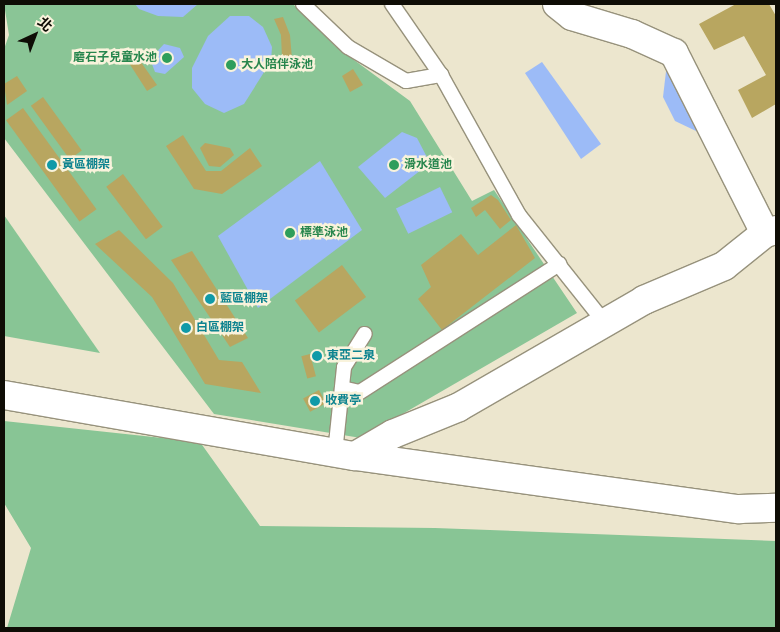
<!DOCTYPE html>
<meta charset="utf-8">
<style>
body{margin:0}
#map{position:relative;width:780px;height:632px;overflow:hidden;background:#ece6ce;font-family:Roboto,"Noto Sans TC",sans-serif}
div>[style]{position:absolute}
.green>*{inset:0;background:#8ac596}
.forest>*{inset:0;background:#88c595}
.water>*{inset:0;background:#9cbbf7;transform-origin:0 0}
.building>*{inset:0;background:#b8a660;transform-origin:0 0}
.roads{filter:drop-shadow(1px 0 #97927c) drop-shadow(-1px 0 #97927c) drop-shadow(0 1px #97927c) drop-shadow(0 -1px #97927c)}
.lane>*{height:14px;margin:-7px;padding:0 7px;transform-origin:7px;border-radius:7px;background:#fff}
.street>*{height:28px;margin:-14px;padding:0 14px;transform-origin:14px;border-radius:14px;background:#fff}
.dots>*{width:14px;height:14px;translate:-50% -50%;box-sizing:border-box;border:2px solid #f9f3dc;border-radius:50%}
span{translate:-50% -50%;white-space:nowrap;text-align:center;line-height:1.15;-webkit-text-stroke:5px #f9f3dc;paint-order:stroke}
.leisure-label{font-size:12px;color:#27864d;font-weight:700}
.right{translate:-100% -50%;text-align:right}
.left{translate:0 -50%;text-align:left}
.culture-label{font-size:12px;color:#0d838f;font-weight:700}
.frame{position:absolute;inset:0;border:5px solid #0f0d06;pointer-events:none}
.north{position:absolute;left:10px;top:10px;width:50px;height:50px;-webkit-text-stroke:4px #f9f3dc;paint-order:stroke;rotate:43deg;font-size:14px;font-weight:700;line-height:20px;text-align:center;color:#0f0d06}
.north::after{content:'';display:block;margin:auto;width:18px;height:22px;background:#0f0d06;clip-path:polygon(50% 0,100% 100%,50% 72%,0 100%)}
</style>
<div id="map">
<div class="green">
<i style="clip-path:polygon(4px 4px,293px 4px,335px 46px,410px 101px,472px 201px,494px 190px,577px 313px,361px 438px,214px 414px,4px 138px,4px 49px,9px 35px)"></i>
</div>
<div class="forest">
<i style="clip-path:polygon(4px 215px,100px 353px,4px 336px)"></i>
<i style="clip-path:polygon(4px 421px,200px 442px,260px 526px,435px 528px,776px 541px,776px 628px,7px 628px,31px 548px,4px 503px)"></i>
</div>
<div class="water">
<i style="clip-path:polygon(135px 4px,198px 4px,183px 17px,158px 16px,139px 9px)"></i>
<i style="clip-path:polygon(230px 16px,249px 16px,263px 27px,272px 47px,271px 61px,244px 104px,224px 113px,205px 104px,192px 88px,192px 68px,208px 36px)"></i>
<i style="clip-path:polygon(164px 44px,180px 48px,184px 57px,165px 74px,155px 72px,150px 59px)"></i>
<i style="clip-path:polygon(542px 62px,601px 144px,581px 159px,525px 73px)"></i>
<i style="clip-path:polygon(667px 63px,715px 140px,675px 121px,663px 97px)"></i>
<i style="clip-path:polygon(402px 132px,417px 138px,430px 163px,385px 198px,358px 167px)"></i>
<i style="clip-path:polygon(320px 161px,362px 230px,258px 308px,218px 236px)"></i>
<i style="left:440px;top:187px;width:28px;height:49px;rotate:64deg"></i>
</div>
<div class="building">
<i style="clip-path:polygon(736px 4px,769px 4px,776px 16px,776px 104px,752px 118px,738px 90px,766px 75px,744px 36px,714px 50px,699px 24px)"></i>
<i style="clip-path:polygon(283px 17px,290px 35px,292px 59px,282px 58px,281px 35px,274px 19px)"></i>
<i style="clip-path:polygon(138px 58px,157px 85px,147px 91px,129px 63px)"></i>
<i style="clip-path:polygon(353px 69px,363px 85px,350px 92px,342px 76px)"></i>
<i style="clip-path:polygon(17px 76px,27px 91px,7px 105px,4px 84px)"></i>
<i style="left:43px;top:97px;width:66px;height:15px;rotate:54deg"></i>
<i style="left:23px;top:108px;width:125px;height:21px;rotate:54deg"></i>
<i style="clip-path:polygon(183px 135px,206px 171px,221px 171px,250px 148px,262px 166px,222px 194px,194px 189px,166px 146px)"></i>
<i style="clip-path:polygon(205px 143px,230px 148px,234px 155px,220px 167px,209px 166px,200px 148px)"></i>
<i style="left:123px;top:174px;width:66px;height:21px;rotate:53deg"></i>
<i style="clip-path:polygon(491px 195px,498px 200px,511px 220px,500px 229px,485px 210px,476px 217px,471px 208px)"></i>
<i style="clip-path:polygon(516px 225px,535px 258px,442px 330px,418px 299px,431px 287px,421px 265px,461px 234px,478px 255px)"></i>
<i style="clip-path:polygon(119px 230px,173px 283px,219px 360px,242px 362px,261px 393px,205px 384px,152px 297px,95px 244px)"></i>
<i style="clip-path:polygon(192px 251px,248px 338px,230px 347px,171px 260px)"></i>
<i style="left:342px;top:265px;width:40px;height:59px;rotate:53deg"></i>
<i style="left:310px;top:354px;width:23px;height:9px;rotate:75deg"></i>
<i style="left:319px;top:390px;width:15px;height:18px;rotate:62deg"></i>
</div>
<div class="roads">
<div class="lane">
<i style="left:303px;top:4px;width:62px;rotate:43.7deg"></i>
<i style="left:348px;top:47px;width:67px;rotate:30.4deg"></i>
<i style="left:406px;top:81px;width:36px;rotate:-10deg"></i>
<i style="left:441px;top:75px;width:160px;rotate:60.9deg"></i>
<i style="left:519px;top:215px;width:137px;rotate:51.5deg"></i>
<i style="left:392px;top:4px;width:86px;rotate:55.4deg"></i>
<i style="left:342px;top:388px;width:18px;rotate:13deg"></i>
<i style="left:360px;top:392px;width:237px;rotate:-32.7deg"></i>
<i style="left:335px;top:453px;width:86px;rotate:-84deg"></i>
<i style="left:344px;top:367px;width:39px;rotate:-58deg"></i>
</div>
<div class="street">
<i style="left:557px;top:4px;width:19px;rotate:39deg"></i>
<i style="left:572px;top:16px;width:63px;rotate:16.7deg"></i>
<i style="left:632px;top:34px;width:46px;rotate:24.3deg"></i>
<i style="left:674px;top:53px;width:202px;rotate:63.2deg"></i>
<i style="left:4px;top:395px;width:356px;rotate:9.9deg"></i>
<i style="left:355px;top:456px;width:44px;rotate:-30.1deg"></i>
<i style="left:393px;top:434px;width:71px;rotate:-22.2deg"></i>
<i style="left:459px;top:407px;width:214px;rotate:-30deg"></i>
<i style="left:644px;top:300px;width:87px;rotate:-23deg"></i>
<i style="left:724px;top:266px;width:53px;rotate:-38.8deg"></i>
<i style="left:765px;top:233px;width:11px;rotate:-15deg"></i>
<i style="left:355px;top:456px;width:388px;rotate:7.9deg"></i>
<i style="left:739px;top:509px;width:37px;rotate:-2deg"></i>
</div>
</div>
<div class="dots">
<i style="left:167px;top:58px;background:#2e9e5b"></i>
<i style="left:231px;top:65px;background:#2e9e5b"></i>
<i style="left:52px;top:165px;background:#0f9aa8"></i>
<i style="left:394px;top:165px;background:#2e9e5b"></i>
<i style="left:290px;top:233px;background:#2e9e5b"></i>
<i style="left:210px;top:299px;background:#0f9aa8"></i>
<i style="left:186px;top:328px;background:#0f9aa8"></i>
<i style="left:317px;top:356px;background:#0f9aa8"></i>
<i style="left:315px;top:401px;background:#0f9aa8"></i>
</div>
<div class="leisure-label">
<span class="right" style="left:157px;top:58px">磨石子兒童水池</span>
<span class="left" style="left:241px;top:65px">大人陪伴泳池</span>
<span class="left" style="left:404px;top:165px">滑水道池</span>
<span class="left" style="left:300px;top:233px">標準泳池</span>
</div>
<div class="culture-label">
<span class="left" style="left:62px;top:165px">黃區棚架</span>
<span class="left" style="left:220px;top:299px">藍區棚架</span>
<span class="left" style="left:196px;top:328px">白區棚架</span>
<span class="left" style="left:327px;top:356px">東亞二泉</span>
<span class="left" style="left:325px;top:401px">收費亭</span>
</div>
<div class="frame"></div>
<div class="north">北</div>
</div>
